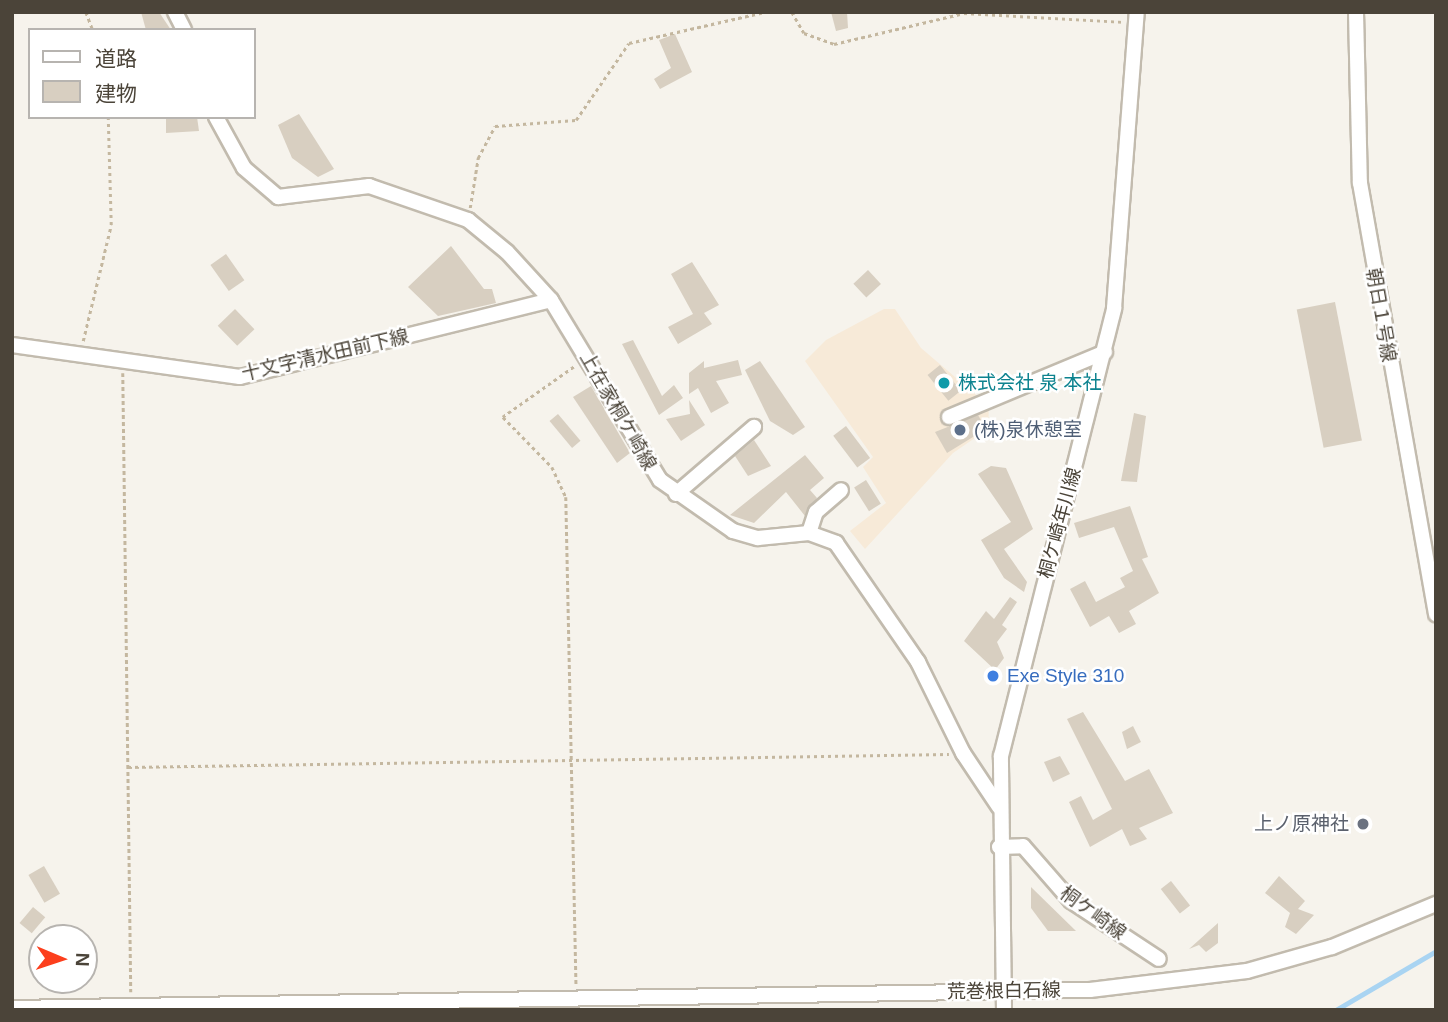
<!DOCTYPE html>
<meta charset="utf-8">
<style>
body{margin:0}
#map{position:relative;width:1448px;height:1022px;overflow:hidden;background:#f6f3ec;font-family:Helvetica,"Noto Sans JP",sans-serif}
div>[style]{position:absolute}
.commercial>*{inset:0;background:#f7ead8}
.stream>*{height:4.5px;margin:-2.25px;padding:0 2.25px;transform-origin:2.25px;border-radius:2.25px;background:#a9d4f2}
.building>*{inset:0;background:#d8cfc1;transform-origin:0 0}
.path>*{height:2.5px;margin-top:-1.25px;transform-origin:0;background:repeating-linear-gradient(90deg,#c4b79f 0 3.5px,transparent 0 7px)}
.roads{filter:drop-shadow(2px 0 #c2bbae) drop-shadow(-2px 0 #c2bbae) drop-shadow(0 2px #c2bbae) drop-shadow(0 -2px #c2bbae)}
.minor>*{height:14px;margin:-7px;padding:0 7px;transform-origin:7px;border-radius:7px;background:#fff}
.dots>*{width:19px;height:19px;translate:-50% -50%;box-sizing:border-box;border:4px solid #fff;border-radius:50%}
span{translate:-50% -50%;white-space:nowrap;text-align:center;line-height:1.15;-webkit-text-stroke:5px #fff;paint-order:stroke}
.street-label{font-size:19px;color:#4b4439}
.culture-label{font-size:19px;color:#0d838f}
.left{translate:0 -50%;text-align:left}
.service-label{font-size:19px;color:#4e5e75}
.shop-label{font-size:19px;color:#366cbe}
.worship-label{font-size:19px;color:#5b616d}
.right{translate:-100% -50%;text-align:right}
.frame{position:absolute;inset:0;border:14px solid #4b4439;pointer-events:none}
.legend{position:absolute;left:28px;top:28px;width:228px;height:91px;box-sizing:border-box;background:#fff;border:2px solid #b7b4b0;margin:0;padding:9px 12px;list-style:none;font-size:21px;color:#4b4439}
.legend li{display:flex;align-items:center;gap:14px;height:35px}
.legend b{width:35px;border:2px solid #b7b4b0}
.north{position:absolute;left:28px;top:924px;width:70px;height:70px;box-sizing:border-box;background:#fff;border:2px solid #b7b4b0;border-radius:50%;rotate:92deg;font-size:19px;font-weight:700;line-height:28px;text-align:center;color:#4b4439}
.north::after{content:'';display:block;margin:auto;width:24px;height:32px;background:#fc3f1d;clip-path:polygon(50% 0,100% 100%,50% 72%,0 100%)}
</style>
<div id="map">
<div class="commercial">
<i style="clip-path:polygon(884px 309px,895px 309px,921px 348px,989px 406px,988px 429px,953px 453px,865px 549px,850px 531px,886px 503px,863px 467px,873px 457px,805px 361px,826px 340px)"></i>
</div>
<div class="stream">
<i style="left:1336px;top:1010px;width:116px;rotate:-30.5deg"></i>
</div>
<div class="building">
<i style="clip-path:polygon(141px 12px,159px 12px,171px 30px,146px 30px)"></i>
<i style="clip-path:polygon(831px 12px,847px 12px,848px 28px,836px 31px)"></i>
<i style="clip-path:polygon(675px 34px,692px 72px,660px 89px,654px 79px,671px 68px,659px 40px)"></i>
<i style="clip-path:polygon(299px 114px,334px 169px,318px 177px,292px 158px,278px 125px)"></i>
<i style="clip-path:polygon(166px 117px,197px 117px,199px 131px,166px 133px)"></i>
<i style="clip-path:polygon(451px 246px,484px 289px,492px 289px,496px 303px,438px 316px,408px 287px)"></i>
<i style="left:226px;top:254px;width:32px;height:19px;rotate:55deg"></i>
<i style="clip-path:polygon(692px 262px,719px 305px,704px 313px,712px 324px,678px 344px,668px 327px,693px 314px,671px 274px)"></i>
<i style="left:868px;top:270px;width:19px;height:20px;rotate:47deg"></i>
<i style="left:1335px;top:302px;width:141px;height:39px;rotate:79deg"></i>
<i style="left:235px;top:309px;width:28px;height:24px;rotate:46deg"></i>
<i style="clip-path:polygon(633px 340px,662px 396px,674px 385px,683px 398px,659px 415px,622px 344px)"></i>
<i style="clip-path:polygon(738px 360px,742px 375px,716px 381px,729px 403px,711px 413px,698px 388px,689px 394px,689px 373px,704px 361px,704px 368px)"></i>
<i style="clip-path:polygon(760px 361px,805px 427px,793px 435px,770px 421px,745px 370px)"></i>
<i style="left:940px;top:365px;width:33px;height:16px;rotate:51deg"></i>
<i style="clip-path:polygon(591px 386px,630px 453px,617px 463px,573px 397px)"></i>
<i style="clip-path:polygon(689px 400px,705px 425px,681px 441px,666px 419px,690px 414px)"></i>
<i style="clip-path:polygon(1134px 413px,1146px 416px,1137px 482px,1121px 481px)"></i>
<i style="left:558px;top:414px;width:35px;height:11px;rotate:50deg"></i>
<i style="clip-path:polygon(978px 415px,986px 429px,947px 453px,935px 432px)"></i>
<i style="left:846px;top:426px;width:40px;height:16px;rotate:53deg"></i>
<i style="clip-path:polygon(754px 440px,771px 466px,748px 476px,735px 456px)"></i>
<i style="clip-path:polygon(805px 455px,824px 478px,810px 490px,817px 498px,805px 516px,786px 492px,754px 523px,730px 515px)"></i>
<i style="clip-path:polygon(991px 466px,1006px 468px,1033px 529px,1004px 549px,1027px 582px,1024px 592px,1004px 578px,981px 540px,1011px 522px,978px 474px)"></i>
<i style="left:866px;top:480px;width:28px;height:14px;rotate:58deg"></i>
<i style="clip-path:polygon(1130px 506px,1148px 557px,1142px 559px,1159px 593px,1129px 611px,1136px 624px,1119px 633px,1109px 616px,1090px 627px,1070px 589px,1085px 581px,1096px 602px,1125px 587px,1120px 578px,1133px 571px,1114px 527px,1079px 538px,1074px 523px)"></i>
<i style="clip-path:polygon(1010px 597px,1017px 602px,1002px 625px,1007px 629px,997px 642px,1004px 658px,995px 670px,964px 641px,986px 611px,994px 619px)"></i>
<i style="clip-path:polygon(1083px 712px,1125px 781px,1149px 769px,1173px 813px,1139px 828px,1147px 839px,1130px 846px,1122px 829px,1090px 847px,1069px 802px,1081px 796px,1093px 820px,1112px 809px,1067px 719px)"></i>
<i style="clip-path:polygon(1133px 726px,1141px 742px,1127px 749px,1122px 732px)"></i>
<i style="clip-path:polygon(1060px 756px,1070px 774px,1053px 782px,1044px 762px)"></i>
<i style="left:44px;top:866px;width:32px;height:18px;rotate:60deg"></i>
<i style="clip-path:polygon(1279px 876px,1305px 901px,1298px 909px,1314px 915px,1296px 934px,1285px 927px,1290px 913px,1265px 893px)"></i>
<i style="left:1171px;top:881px;width:31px;height:13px;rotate:52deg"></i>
<i style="clip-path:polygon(1031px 887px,1076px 931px,1048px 931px,1031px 908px)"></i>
<i style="left:33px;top:907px;width:16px;height:21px;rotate:40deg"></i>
<i style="clip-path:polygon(1218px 923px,1218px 943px,1206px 952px,1199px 945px,1189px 949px)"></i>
</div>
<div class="path">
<i style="left:86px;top:12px;width:19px;rotate:69deg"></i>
<i style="left:792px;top:12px;width:24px;rotate:60deg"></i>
<i style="left:804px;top:33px;width:32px;rotate:20deg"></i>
<i style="left:834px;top:44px;width:134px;rotate:-13.4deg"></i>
<i style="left:964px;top:13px;width:159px;rotate:3.2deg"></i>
<i style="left:470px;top:208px;width:51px;rotate:-80.9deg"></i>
<i style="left:478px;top:158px;width:36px;rotate:-62deg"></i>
<i style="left:495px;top:126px;width:81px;rotate:-4.2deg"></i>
<i style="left:576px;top:120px;width:93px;rotate:-55.5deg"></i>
<i style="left:629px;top:43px;width:139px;rotate:-12.9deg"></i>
<i style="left:83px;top:341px;width:119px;rotate:-76.4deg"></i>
<i style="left:111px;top:225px;width:108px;rotate:-91.6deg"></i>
<i style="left:574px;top:367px;width:87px;rotate:144.8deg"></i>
<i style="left:503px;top:417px;width:70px;rotate:45.6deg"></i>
<i style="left:552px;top:467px;width:33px;rotate:65deg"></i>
<i style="left:566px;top:497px;width:487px;rotate:88.8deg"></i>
<i style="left:123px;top:373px;width:619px;rotate:89.26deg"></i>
<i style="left:128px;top:767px;width:821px;rotate:-0.91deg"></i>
</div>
<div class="roads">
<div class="minor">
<i style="left:175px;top:12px;width:20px;rotate:63deg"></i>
<i style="left:1356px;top:12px;width:171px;rotate:88.7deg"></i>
<i style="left:1360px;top:183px;width:438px;rotate:80deg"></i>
<i style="left:216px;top:117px;width:58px;rotate:61.2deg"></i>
<i style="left:244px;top:168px;width:45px;rotate:40.5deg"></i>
<i style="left:278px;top:197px;width:92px;rotate:-6.9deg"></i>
<i style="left:369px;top:186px;width:105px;rotate:19deg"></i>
<i style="left:468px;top:220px;width:50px;rotate:39.4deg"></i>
<i style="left:507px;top:252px;width:65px;rotate:47.5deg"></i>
<i style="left:551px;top:300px;width:210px;rotate:58.8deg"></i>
<i style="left:660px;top:480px;width:89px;rotate:34.9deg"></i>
<i style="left:733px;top:531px;width:26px;rotate:16deg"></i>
<i style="left:758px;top:538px;width:51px;rotate:-5.6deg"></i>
<i style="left:809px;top:533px;width:29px;rotate:20deg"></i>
<i style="left:836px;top:543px;width:145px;rotate:55.4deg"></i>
<i style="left:918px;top:662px;width:102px;rotate:63.7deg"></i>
<i style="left:963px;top:753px;width:65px;rotate:56.3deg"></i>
<i style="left:12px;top:345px;width:230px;rotate:8deg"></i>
<i style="left:240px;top:377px;width:320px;rotate:-13.9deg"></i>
<i style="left:949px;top:417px;width:169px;rotate:-22.6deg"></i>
<i style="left:676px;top:494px;width:103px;rotate:-40.7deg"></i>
<i style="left:809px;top:533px;width:22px;rotate:-72deg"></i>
<i style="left:816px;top:512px;width:33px;rotate:-41deg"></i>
<i style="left:999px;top:847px;width:24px;rotate:-2deg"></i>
<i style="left:1023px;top:846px;width:73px;rotate:48.9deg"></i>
<i style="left:1071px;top:901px;width:105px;rotate:33.4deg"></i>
<i style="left:12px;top:1008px;width:1078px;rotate:-0.96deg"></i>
<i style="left:1090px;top:990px;width:158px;rotate:-6.9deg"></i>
<i style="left:1247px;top:971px;width:88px;rotate:-15.8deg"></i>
<i style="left:1332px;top:947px;width:113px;rotate:-22.5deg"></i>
<i style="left:1004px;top:1010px;width:254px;rotate:-90.7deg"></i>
<i style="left:1001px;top:756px;width:462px;rotate:-75.8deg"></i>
<i style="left:1114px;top:308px;width:297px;rotate:-85.6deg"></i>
</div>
</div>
<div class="dots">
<i style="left:944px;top:383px;background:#0f9aa8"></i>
<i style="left:960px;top:430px;background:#5c6f8a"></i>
<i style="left:993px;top:676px;background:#3f7fe0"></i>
<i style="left:1363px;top:824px;background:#6b7280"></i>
</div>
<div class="street-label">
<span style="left:1381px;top:315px;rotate:80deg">朝日１号線</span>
<span style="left:325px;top:355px;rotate:-13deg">十文字清水田前下線</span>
<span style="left:618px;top:411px;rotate:60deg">上在家桐ケ崎線</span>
<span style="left:1060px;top:523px;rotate:-75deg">桐ケ崎年川線</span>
<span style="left:1093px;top:913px;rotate:36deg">桐ケ崎線</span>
<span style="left:1004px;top:991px;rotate:-1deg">荒巻根白石線</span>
</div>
<div class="culture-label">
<span class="left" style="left:958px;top:383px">株式会社 泉 本社</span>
</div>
<div class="service-label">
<span class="left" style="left:974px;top:430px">(株)泉休憩室</span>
</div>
<div class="shop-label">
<span class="left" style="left:1007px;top:676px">Exe Style 310</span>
</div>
<div class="worship-label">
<span class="right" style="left:1349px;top:824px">上ノ原神社</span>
</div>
<div class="frame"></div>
<ul class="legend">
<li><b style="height:9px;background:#fff"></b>道路</li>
<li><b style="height:19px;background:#d8cfc1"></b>建物</li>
</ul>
<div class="north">N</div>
</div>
